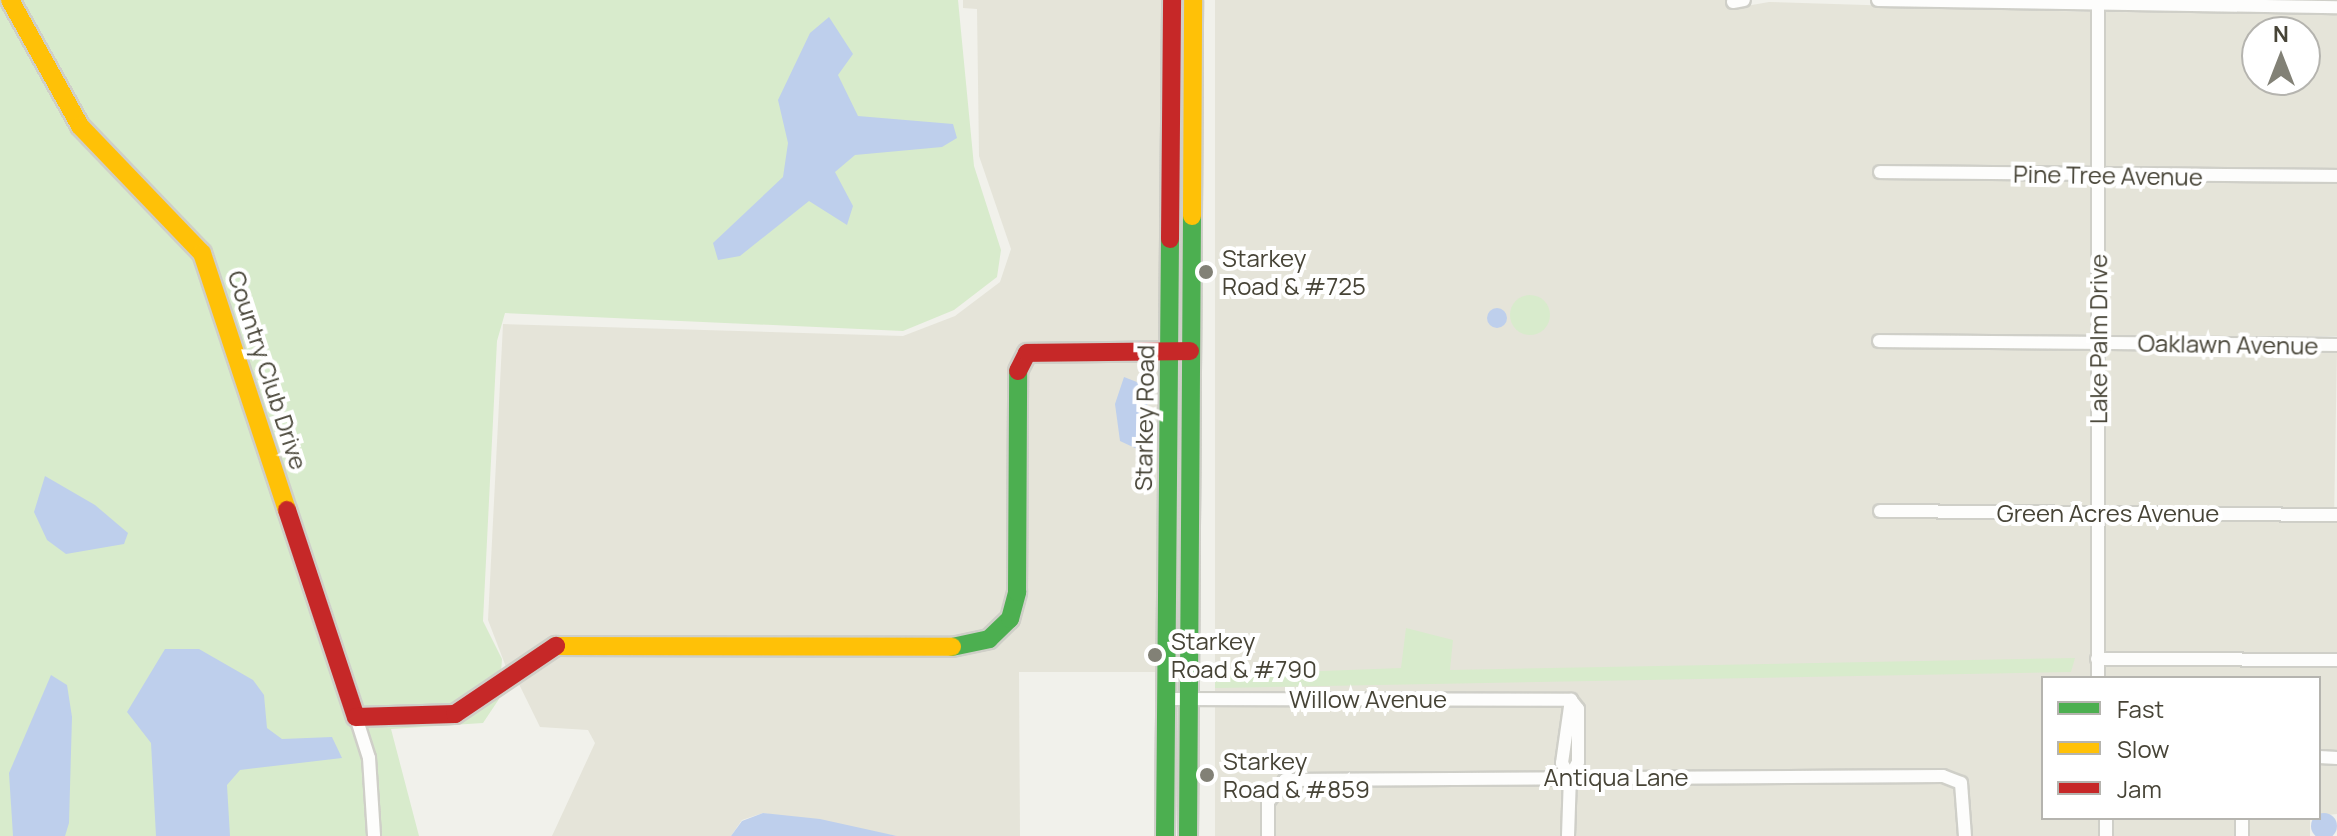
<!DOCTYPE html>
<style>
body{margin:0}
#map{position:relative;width:2337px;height:836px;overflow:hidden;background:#f1f1eb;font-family:Manrope,sans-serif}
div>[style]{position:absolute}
.residential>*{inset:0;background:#e5e4d9;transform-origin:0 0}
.green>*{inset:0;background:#d8ebcc}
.round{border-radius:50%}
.water>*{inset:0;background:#becfec}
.roads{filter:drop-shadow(2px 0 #cfcfc8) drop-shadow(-2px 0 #cfcfc8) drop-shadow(0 2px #cfcfc8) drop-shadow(0 -2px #cfcfc8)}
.street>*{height:12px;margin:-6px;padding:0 6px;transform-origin:6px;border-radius:6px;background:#fdfdfc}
.fast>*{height:18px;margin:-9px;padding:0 9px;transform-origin:9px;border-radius:9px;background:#4caf50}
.slow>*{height:18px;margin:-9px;padding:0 9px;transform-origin:9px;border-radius:9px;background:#ffc107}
.jam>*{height:18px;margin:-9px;padding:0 9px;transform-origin:9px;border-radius:9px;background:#c62828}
.dots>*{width:22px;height:22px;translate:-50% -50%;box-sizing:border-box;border:4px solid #fff;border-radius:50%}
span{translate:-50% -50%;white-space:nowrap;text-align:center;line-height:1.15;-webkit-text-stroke:8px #fff;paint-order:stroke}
.street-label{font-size:24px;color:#474437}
.poi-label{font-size:24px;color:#474437}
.left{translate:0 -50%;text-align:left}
.legend{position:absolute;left:2041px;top:676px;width:280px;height:144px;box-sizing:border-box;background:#fff;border:2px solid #b5b4af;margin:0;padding:10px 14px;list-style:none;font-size:24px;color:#474437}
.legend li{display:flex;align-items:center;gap:16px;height:40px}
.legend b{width:40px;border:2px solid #b5b4af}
.north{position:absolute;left:2241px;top:16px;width:80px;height:80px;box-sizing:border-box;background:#fff;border:2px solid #b5b4af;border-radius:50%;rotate:0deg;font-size:22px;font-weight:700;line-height:32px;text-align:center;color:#474437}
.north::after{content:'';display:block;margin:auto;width:28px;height:36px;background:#828176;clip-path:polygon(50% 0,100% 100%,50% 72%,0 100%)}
</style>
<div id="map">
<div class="residential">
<i style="clip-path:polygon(963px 0,1166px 0,1163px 346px,1026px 347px,1005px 616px,960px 643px,540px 644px,506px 667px,488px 620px,503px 324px,903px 336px,955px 316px,1000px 282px,1011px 249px,979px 156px,977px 9px,963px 8px)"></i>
<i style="clip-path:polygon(1215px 0,1727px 0,1729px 9px,1769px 2px,2092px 12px,2093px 168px,1874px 165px,1874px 177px,2093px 181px,2092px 336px,1874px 335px,1874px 347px,2092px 349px,2092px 506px,1875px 505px,1874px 517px,2092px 518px,2092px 678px,2043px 678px,2043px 818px,2101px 818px,2101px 836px,1215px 836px,1215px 705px,1576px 706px,1576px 694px,1215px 692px)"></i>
<i style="clip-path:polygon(evenodd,2104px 12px,2337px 13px,2337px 170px,2104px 169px,2104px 12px,2257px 32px,2305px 32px,2305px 80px,2257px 80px,2257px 32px)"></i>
<i style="left:2104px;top:181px;width:233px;height:155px"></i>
<i style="left:2103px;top:349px;width:234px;height:157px;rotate:1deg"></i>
<i style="clip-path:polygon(1163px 358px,1160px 672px,1019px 672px,1020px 836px,897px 836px,763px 813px,742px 820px,731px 836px,552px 836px,595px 743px,588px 730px,540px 727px,515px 676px,543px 656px,576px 647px,929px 658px,990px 645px,1014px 624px,1024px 369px,1030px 359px)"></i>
<i style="left:2103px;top:519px;width:234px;height:133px"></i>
<i style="clip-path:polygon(2224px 661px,2337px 667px,2337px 814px,2319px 816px,2319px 678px,2103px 678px,2103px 665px)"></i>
<i style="left:2112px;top:818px;width:198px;height:18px"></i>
</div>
<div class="green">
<i style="clip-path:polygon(0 0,958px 0,974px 166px,1001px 250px,997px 277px,954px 310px,903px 331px,505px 313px,497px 341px,483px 621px,502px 659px,499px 699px,483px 723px,391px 729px,419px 836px,0 836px)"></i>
<i class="round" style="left:1510px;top:295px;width:40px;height:40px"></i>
<i style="clip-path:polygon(1406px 628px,1453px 640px,1450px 670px,2075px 658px,2071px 672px,1215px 688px,1215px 675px,1401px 668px)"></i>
</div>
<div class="water">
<i style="clip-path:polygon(829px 17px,853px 54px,838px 75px,858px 116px,953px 124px,957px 138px,942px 147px,855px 155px,835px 172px,853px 206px,847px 225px,809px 201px,740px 256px,718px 260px,713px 243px,783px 177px,788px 143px,778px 100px,810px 33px)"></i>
<i class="round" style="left:1487px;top:308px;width:20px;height:20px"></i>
<i style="clip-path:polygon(1124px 377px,1147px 386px,1148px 454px,1120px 441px,1115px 404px)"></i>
<i style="clip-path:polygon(45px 476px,95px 505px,128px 533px,124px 544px,66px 554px,47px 540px,34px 512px)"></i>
<i style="clip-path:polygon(165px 649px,199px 649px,253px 680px,264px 695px,267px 728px,282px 739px,332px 737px,342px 758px,240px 770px,227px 785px,230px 836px,156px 836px,151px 743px,127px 712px)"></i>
<i style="clip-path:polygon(51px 675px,67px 685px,72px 717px,69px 823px,65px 836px,13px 836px,9px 773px)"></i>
<i class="round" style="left:2311px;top:813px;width:26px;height:26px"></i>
<i style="clip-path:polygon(763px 813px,820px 819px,897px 836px,731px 836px,742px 821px)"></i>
</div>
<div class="roads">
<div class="street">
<i style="left:1878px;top:0;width:459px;rotate:0.9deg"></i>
<i style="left:1733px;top:2px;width:11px;rotate:-10deg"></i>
<i style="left:1880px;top:172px;width:457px;rotate:0.5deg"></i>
<i style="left:1879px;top:341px;width:458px;rotate:0.5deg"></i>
<i style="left:1880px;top:511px;width:457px;rotate:0.5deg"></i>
<i style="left:2097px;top:659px;width:240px;rotate:0.2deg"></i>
<i style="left:2098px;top:678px;width:678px;rotate:-90deg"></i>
<i style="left:1165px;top:699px;width:406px;rotate:0.1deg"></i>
<i style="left:356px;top:717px;width:43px;rotate:72.4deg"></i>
<i style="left:369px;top:758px;width:78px;rotate:86.3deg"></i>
<i style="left:2319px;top:757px;width:18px;rotate:3deg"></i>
<i style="left:1570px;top:777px;width:17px;rotate:-62deg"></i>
<i style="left:1578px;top:762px;width:53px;rotate:-90deg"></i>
<i style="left:1578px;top:709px;width:11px;rotate:-128deg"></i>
<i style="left:2106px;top:818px;width:18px;rotate:90deg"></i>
<i style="left:2242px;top:818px;width:18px;rotate:90deg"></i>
<i style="left:1268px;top:836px;width:34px;rotate:-90deg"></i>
<i style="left:1268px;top:802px;width:28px;rotate:-52deg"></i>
<i style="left:1285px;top:780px;width:658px;rotate:-0.35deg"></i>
<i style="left:1943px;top:776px;width:19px;rotate:21deg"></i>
<i style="left:1961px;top:783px;width:53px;rotate:85.7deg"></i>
<i style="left:1568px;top:836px;width:59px;rotate:-88.1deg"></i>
<i style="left:1570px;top:777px;width:16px;rotate:-120deg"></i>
<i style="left:1562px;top:763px;width:64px;rotate:-81.9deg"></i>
</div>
<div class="fast">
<i style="left:952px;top:647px;width:38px;rotate:-12deg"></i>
<i style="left:989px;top:639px;width:29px;rotate:-44deg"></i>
<i style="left:1010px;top:619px;width:28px;rotate:-75deg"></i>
<i style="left:1017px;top:592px;width:221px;rotate:-89.7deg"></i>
<i style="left:1165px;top:836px;width:597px;rotate:-89.52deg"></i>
<i style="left:1188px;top:836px;width:620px;rotate:-89.63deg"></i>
</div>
<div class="slow">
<i style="left:10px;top:0;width:144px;rotate:60.9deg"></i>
<i style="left:80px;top:126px;width:176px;rotate:46.2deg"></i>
<i style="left:202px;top:253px;width:271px;rotate:71.7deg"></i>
<i style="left:1192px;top:216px;width:216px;rotate:-89.7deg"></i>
<i style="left:556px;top:646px;width:396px;rotate:0.1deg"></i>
</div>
<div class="jam">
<i style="left:1170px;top:239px;width:239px;rotate:-89.5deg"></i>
<i style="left:1018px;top:371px;width:20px;rotate:-63deg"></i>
<i style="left:1027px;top:353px;width:163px;rotate:-0.7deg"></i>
<i style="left:287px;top:510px;width:218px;rotate:71.6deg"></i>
<i style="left:356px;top:717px;width:99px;rotate:-1.7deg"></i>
<i style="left:455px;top:714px;width:122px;rotate:-34deg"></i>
</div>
</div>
<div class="dots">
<i style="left:1206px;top:272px;background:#828176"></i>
<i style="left:1155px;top:655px;background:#828176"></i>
<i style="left:1207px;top:775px;background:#828176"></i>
</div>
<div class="street-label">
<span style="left:2108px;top:175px;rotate:1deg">Pine Tree Avenue</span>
<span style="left:2098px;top:339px;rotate:-90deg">Lake Palm Drive</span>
<span style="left:2228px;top:344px;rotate:1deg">Oaklawn Avenue</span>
<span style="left:268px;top:370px;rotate:72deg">Country Club Drive</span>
<span style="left:1144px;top:418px;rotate:-89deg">Starkey Road</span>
<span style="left:2108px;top:513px">Green Acres Avenue</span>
<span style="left:1368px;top:699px">Willow Avenue</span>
<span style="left:1616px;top:777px">Antiqua Lane</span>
</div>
<div class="poi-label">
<span class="left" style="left:1222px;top:272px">Starkey<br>Road &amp; #725</span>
<span class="left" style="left:1171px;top:655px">Starkey<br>Road &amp; #790</span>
<span class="left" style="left:1223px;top:775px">Starkey<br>Road &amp; #859</span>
</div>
<ul class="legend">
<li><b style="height:10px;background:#4caf50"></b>Fast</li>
<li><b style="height:10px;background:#ffc107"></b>Slow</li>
<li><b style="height:10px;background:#c62828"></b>Jam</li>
</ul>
<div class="north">N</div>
</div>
